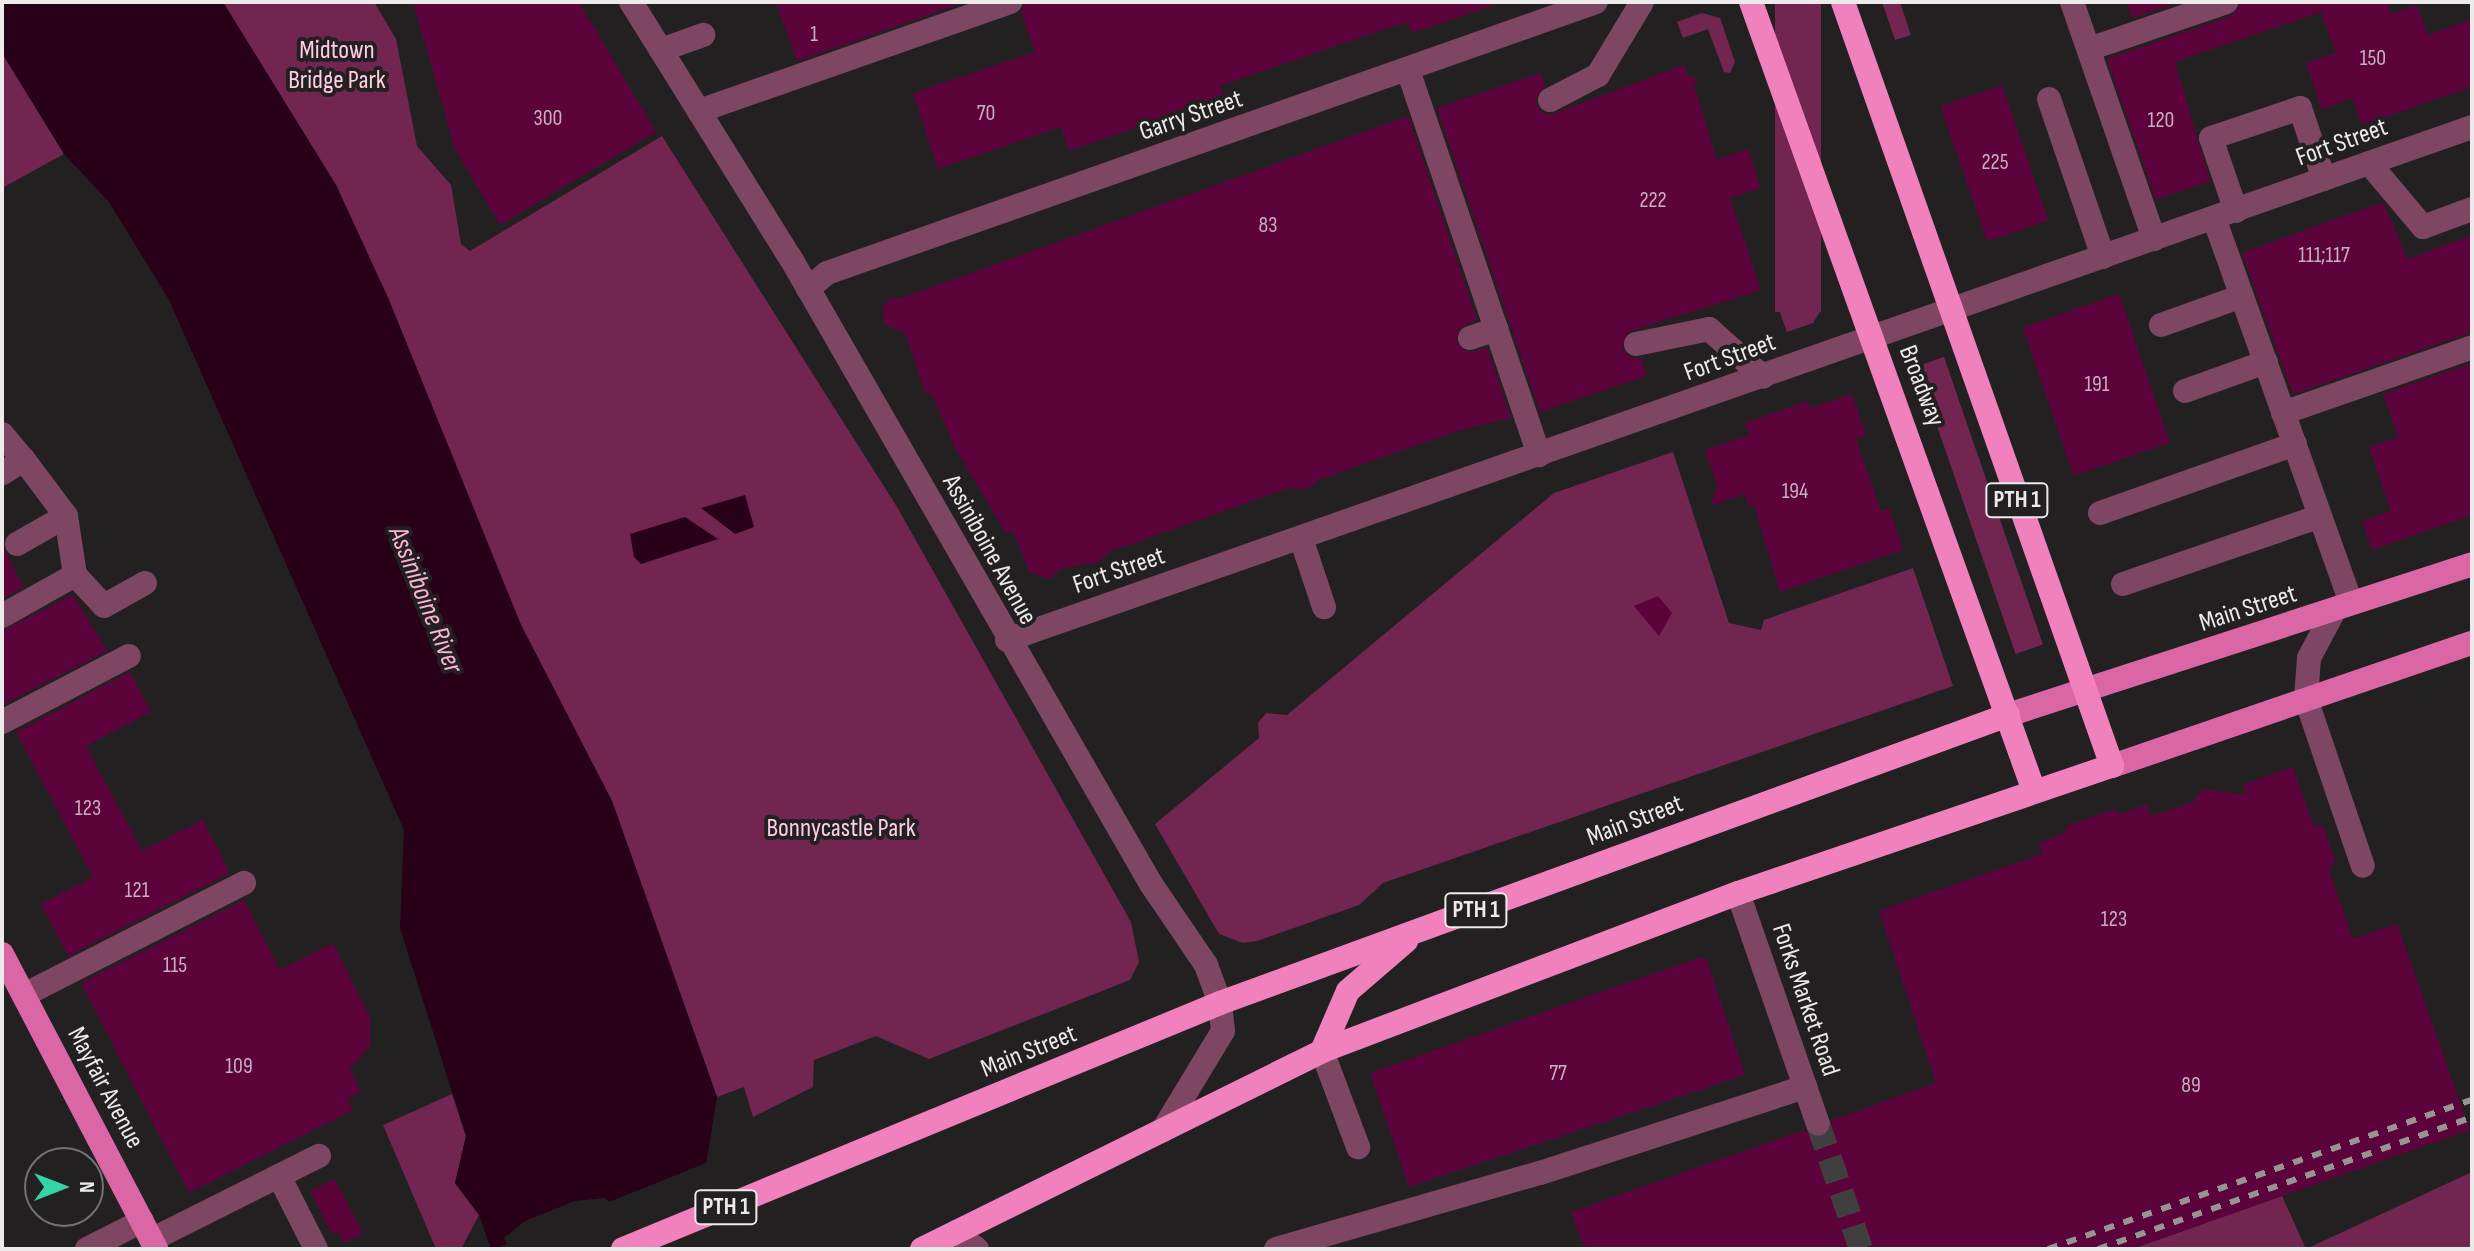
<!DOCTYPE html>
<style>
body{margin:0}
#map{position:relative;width:2474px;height:1251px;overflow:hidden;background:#232021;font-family:"Sofia Sans Condensed",sans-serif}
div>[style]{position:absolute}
.green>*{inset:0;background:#732551;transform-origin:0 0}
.water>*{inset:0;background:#280018}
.pier>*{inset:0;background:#232021}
.building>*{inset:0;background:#5c033c;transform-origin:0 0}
.minor-tunnel>*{height:24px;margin-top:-12px;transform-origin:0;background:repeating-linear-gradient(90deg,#413e3f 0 24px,transparent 0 36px)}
.minor>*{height:24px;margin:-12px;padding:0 12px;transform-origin:12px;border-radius:12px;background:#7e4663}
.major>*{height:24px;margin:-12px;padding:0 12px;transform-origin:12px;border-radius:12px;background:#db66a5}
.highway>*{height:24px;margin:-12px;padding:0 12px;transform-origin:12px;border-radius:12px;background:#f181bc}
.rail>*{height:6px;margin-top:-3px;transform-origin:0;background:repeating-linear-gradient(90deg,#969495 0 10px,transparent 0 20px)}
span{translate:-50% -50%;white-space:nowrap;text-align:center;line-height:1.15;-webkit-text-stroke:8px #232021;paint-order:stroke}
.number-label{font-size:22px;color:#c8b0bf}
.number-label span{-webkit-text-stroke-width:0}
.shield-label span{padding:2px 6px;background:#232021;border:2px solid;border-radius:6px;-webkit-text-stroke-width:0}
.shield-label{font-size:24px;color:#eceaeb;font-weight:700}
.park-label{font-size:26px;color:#ffcde4}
.street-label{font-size:26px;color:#eceaeb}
.water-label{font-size:28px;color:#fcb3d6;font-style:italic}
.frame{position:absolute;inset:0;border:4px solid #eceaeb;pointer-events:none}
.north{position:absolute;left:24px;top:1147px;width:80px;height:80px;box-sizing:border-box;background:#232021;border:2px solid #737172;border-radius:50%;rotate:90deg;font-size:22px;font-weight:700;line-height:32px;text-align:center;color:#eceaeb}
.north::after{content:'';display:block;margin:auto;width:28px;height:36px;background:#35d4a7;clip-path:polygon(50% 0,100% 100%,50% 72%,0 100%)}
</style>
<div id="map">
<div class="green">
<i style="clip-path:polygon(223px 2px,374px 2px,396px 39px,417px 146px,451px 185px,461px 244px,470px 251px,662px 136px,897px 507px,1131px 922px,1139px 962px,1130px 980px,929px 1059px,876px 1036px,814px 1060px,813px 1087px,753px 1117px,744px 1087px,717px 1097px,612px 801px,521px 625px,389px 300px,336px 185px)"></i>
<i style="left:1775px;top:2px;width:46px;height:310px"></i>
<i style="clip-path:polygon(1882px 2px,1900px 2px,1911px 35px,1895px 40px)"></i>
<i style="clip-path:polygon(1702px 13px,1720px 18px,1735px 62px,1730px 73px,1724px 72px,1708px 29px,1683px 38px,1677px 22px)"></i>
<i style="clip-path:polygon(2px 53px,64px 154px,2px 188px)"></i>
<i style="clip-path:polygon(1793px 253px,1803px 255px,1821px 310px,1813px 323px,1787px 332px,1779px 310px,1805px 301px,1789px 255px)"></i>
<i style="left:1944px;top:357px;width:304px;height:29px;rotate:71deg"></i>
<i style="clip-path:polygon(1673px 452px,1729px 623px,1761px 630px,1764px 620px,1913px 568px,1953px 686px,1383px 883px,1359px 905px,1257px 941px,1243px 943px,1219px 934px,1155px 824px,1259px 738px,1258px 723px,1266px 713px,1287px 715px,1554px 493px)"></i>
<i style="clip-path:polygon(452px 1094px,466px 1136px,455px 1183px,479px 1215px,461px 1249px,436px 1249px,383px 1125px)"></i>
<i style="clip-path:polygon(2472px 1172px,2472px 1249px,2132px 1249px,2282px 1196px,2306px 1249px)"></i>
</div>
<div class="water">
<i style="clip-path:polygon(2px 2px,223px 2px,336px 185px,389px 300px,521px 625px,612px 801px,717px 1097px,702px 1189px,710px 1249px,491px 1249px,479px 1215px,455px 1183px,466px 1136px,400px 928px,404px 830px,169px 300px,109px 202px,64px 154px,2px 53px)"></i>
<i style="clip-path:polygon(745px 495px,754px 527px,735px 534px,701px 508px)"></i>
<i style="clip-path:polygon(685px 517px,718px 539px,641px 564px,634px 557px,630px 534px)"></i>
</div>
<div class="pier">
<i style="clip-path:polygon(711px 1161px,706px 1189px,714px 1249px,495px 1249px,507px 1244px,504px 1238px,525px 1221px,575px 1201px,606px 1198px,609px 1202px)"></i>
</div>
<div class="building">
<i style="clip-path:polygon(413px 2px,579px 2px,656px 132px,500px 225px,455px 149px)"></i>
<i style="clip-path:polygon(776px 2px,965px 2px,797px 61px)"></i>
<i style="clip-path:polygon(1025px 2px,1491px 2px,1492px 6px,1412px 33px,1408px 22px,1350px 41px,1220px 86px,1224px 97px,1069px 151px,1061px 127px,938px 169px,913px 93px,1035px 52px,1021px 12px)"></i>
<i style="clip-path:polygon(2126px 2px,2180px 2px,2132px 18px)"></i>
<i style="clip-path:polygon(2241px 2px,2387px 2px,2391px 14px,2417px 5px,2428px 35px,2472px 19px,2472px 87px,2362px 125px,2352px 98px,2322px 110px,2306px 63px,2336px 53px,2321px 12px,2175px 62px,2210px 181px,2156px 200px,2107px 59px,2231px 16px)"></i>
<i style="clip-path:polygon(1684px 65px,1687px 75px,1698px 79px,1694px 85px,1717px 160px,1748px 149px,1761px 188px,1730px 198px,1761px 290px,1627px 332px,1622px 348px,1631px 358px,1641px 358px,1647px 376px,1540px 412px,1437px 108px,1541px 73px,1545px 86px,1535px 100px,1541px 112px,1550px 115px)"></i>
<i style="left:2002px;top:85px;width:143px;height:65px;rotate:71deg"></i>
<i style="clip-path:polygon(1408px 116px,1477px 320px,1459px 328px,1456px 342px,1468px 353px,1487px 348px,1511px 418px,1460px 430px,1318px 480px,1308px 489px,1289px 488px,1109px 552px,1099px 562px,1060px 569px,1050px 579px,1030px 573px,1014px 534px,1004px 530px,955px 448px,932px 395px,925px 392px,905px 333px,884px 324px,883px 307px,890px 299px,905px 297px)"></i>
<i style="clip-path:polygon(2383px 202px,2408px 259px,2472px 235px,2472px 332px,2293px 394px,2242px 253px)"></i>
<i style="left:2119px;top:294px;width:157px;height:102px;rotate:71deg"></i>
<i style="clip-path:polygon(2472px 363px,2472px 515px,2372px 550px,2362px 521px,2391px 511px,2369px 447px,2398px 437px,2383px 394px)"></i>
<i style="clip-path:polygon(1852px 394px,1866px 435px,1856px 439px,1881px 511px,1889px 508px,1903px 550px,1780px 592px,1754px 505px,1749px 506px,1744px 494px,1711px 506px,1717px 485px,1705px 450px,1749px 435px,1745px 423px,1808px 401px,1810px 408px)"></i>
<i style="clip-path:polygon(2px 544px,23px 587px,2px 599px)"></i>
<i style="clip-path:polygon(73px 595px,107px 651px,2px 705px,2px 631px)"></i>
<i style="clip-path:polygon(1658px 596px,1672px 613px,1659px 636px,1634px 606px)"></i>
<i style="clip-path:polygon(130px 672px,151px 712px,86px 746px,142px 851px,203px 820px,230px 873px,68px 956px,41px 904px,93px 877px,16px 732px)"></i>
<i style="clip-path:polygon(2293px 767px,2313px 824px,2324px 827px,2335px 860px,2329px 871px,2353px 939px,2397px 924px,2470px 1130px,2132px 1249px,1585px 1249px,1571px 1212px,1804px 1130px,1822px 1138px,1830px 1133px,1832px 1120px,1936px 1083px,1879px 911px,2042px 854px,2039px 843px,2065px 833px,2067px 826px,2114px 809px,2121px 814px,2147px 804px,2151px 816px,2193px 802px,2203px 789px,2246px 795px,2242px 785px)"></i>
<i style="clip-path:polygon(244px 900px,280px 970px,333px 943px,370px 1018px,370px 1045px,350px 1069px,361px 1092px,347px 1099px,353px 1110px,189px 1193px,81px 983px)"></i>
<i style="clip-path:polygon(1701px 957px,1707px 960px,1745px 1075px,1409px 1187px,1370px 1073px)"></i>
<i style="clip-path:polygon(335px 1179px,363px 1233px,344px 1243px,338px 1232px,332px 1234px,310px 1191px)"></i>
</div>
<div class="minor-tunnel">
<i style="left:1818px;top:1124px;width:132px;rotate:71deg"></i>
</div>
<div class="minor">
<i style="left:631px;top:2px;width:301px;rotate:58.1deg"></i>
<i style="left:790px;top:257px;width:723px;rotate:60.07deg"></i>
<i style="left:1151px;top:884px;width:98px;rotate:55.8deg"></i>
<i style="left:1206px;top:965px;width:40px;rotate:69.8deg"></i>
<i style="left:1220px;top:1003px;width:28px;rotate:84deg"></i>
<i style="left:1223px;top:1031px;width:116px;rotate:121.2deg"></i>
<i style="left:2072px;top:2px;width:251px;rotate:70.9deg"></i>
<i style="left:2089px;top:49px;width:145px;rotate:-18.9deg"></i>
<i style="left:661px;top:50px;width:45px;rotate:-19.7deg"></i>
<i style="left:1408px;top:70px;width:407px;rotate:71.2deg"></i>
<i style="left:2049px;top:99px;width:167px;rotate:71.1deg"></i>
<i style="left:1550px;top:100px;width:54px;rotate:-27.5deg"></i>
<i style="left:1598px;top:75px;width:85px;rotate:-58.9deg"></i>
<i style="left:699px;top:111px;width:330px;rotate:-19.3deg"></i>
<i style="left:2369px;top:163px;width:84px;rotate:49.8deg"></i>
<i style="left:2423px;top:227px;width:52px;rotate:-20.2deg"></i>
<i style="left:2236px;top:211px;width:77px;rotate:-108.9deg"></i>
<i style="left:2211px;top:138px;width:94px;rotate:-18.6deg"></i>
<i style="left:2300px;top:108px;width:75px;rotate:71.3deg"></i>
<i style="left:2214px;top:218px;width:408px;rotate:70.4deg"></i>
<i style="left:808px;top:289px;width:25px;rotate:-40deg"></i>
<i style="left:827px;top:273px;width:815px;rotate:-19.41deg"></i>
<i style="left:2161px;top:325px;width:86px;rotate:-19.7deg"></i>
<i style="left:1470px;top:338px;width:28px;rotate:-19deg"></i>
<i style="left:1636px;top:344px;width:75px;rotate:-11.6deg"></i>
<i style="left:1709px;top:329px;width:72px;rotate:41.6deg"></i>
<i style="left:2185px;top:391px;width:86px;rotate:-19.7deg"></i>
<i style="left:2283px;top:413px;width:200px;rotate:-19.2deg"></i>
<i style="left:2px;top:434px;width:34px;rotate:50deg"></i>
<i style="left:24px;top:460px;width:26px;rotate:149deg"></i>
<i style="left:24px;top:460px;width:70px;rotate:53.1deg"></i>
<i style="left:66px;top:516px;width:60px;rotate:81.3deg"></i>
<i style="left:75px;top:575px;width:42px;rotate:46.9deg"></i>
<i style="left:104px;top:606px;width:47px;rotate:-29.3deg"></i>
<i style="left:2100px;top:513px;width:207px;rotate:-19.5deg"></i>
<i style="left:1301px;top:538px;width:73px;rotate:71.6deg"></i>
<i style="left:17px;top:544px;width:56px;rotate:-29.7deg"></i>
<i style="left:2123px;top:584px;width:208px;rotate:-19deg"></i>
<i style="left:2335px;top:609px;width:55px;rotate:118deg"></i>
<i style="left:2309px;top:658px;width:41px;rotate:94.2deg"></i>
<i style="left:2306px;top:699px;width:176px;rotate:71.2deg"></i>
<i style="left:2px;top:616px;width:84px;rotate:-29.3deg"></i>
<i style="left:1007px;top:640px;width:1552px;rotate:-19.3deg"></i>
<i style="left:2px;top:722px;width:143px;rotate:-27.5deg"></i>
<i style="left:1738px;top:893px;width:244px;rotate:70.9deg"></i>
<i style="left:24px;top:995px;width:247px;rotate:-27deg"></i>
<i style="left:1322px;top:1051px;width:103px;rotate:69.4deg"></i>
<i style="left:279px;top:1176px;width:82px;rotate:63.1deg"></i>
<i style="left:956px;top:1232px;width:27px;rotate:39deg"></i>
<i style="left:151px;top:1240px;width:188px;rotate:-26.6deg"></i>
<i style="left:87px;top:1249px;width:62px;rotate:-27deg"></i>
<i style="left:1276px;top:1249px;width:275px;rotate:-16.1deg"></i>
<i style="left:1540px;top:1173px;width:279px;rotate:-18deg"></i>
</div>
<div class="major">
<i style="left:2008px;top:715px;width:488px;rotate:-18deg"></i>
<i style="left:2112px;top:766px;width:380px;rotate:-18.9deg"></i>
<i style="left:2px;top:954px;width:333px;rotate:62.4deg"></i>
</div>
<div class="highway">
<i style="left:1751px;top:2px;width:838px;rotate:70.27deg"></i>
<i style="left:1322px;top:1051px;width:65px;rotate:-66.6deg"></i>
<i style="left:1348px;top:991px;width:77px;rotate:-40.8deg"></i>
<i style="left:623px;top:1249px;width:646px;rotate:-22.39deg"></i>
<i style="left:1220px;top:1003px;width:839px;rotate:-20.08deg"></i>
<i style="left:922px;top:1249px;width:446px;rotate:-26.3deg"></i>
<i style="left:1322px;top:1051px;width:445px;rotate:-20.8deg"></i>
<i style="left:1738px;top:893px;width:395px;rotate:-18.8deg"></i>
<i style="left:2112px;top:766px;width:810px;rotate:-109.4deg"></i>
</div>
<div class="rail">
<i style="left:2048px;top:1249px;width:449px;rotate:-19.4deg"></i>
<i style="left:2098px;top:1249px;width:397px;rotate:-19.4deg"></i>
</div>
<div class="number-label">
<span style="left:814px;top:35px">1</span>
<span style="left:2373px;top:59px">150</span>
<span style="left:986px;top:114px">70</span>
<span style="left:548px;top:119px">300</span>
<span style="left:2161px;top:121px">120</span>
<span style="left:1995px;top:163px">225</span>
<span style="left:1653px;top:201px">222</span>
<span style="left:1268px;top:226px">83</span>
<span style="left:2324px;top:256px">111;117</span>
<span style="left:2097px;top:385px">191</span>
<span style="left:1795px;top:492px">194</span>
<span style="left:88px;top:809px">123</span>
<span style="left:137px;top:891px">121</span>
<span style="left:2114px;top:920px">123</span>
<span style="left:175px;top:966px">115</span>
<span style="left:239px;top:1067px">109</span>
<span style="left:1558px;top:1074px">77</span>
<span style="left:2191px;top:1086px">89</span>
</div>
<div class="shield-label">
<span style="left:2017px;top:500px">PTH 1</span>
<span style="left:1476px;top:910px">PTH 1</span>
<span style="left:726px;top:1207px">PTH 1</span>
</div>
<div class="park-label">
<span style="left:337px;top:66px">Midtown<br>Bridge Park</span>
<span style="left:841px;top:829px">Bonnycastle Park</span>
</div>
<div class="street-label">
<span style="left:1191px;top:116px;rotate:-19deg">Garry Street</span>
<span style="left:2342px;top:143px;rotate:-20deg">Fort Street</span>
<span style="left:1730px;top:358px;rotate:-20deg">Fort Street</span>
<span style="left:1921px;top:386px;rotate:69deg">Broadway</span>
<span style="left:989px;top:550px;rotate:61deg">Assiniboine Avenue</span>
<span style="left:1119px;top:571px;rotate:-19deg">Fort Street</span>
<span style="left:2248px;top:609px;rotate:-18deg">Main Street</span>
<span style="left:1635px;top:821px;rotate:-21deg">Main Street</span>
<span style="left:1805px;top:1000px;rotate:71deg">Forks Market Road</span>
<span style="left:1029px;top:1052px;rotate:-22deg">Main Street</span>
<span style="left:105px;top:1088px;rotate:62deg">Mayfair Avenue</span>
</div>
<div class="water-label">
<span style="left:425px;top:600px;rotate:68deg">Assiniboine River</span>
</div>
<div class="frame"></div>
<div class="north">N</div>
</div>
